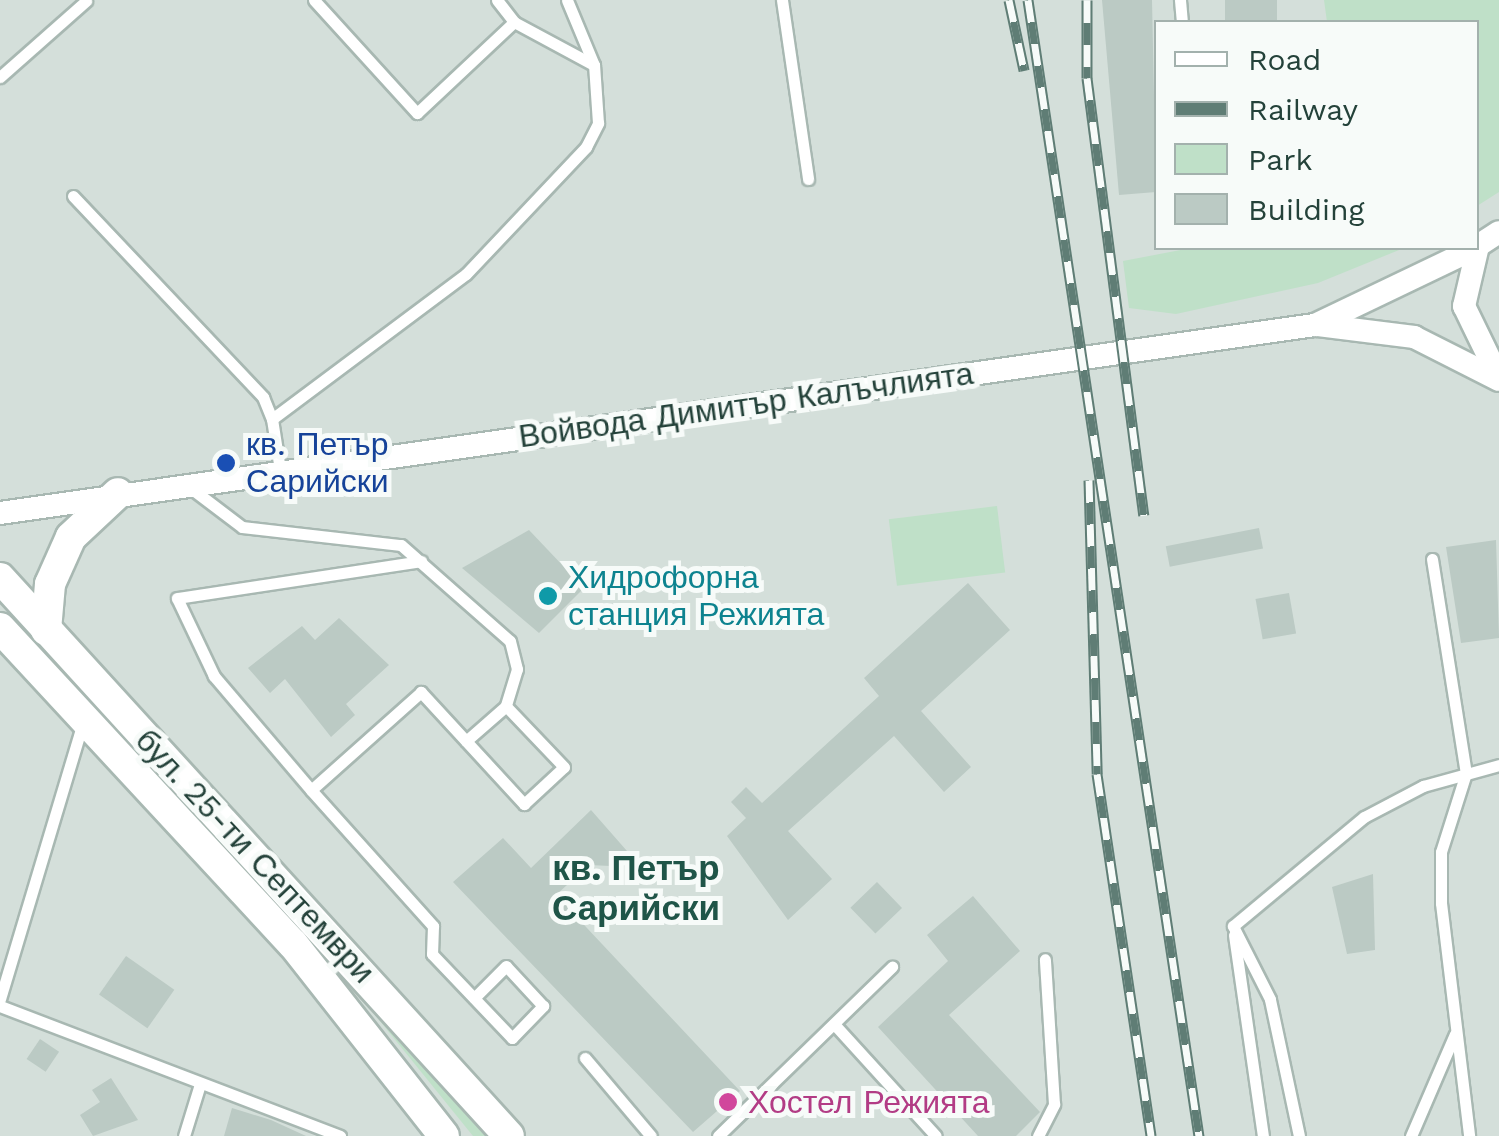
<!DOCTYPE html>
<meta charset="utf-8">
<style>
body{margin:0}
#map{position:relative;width:1499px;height:1136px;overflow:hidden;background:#e6efeb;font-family:"Work Sans",sans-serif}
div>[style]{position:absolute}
.built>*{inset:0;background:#d4dfda}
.green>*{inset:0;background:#bfe0c8;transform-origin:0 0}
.building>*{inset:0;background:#bbcac4;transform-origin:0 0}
.roads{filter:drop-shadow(2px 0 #a8b8b2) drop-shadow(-2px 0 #a8b8b2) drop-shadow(0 2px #a8b8b2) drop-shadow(0 -2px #a8b8b2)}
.service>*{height:11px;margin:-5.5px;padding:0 5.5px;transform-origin:5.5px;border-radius:5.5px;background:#fff}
.minor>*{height:22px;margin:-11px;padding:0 11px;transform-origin:11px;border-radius:11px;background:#fff}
.secondary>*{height:30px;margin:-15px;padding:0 15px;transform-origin:15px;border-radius:15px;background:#fff}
.rail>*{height:11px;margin-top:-5.5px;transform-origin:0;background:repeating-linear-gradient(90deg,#f7fbf9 0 22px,#5f7d75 0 44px);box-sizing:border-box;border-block:2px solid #5f7d75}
.dots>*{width:28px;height:28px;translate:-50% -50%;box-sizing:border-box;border:5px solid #f7fbf9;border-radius:50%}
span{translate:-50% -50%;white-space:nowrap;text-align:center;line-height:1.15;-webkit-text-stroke:10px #f7fbf9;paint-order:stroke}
.street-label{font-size:32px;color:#24423a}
.transit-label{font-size:32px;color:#164399}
.left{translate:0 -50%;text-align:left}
.culture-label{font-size:32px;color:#0d838f}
.hotel-label{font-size:32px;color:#b23c85}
.neighbourhood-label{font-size:35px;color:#1f5548;font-weight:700}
.legend{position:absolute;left:1154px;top:20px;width:325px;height:230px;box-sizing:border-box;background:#f7fbf9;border:2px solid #a3b1ad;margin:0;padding:12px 18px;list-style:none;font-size:30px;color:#24423a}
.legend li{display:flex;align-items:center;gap:20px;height:50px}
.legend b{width:50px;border:2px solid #a3b1ad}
</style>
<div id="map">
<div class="built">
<i style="clip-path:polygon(evenodd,0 0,1499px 0,1499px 1136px,0 1136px,0 0,1156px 22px,1476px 22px,1476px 248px,1156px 248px,1156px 22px)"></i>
</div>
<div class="green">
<i style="clip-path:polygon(1324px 0,1499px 0,1499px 192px,1477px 206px,1476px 22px,1327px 22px)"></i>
<i style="clip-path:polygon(1191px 248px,1404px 248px,1318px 283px,1176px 314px,1129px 308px,1123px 261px)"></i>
<i style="left:997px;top:506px;width:67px;height:109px;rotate:83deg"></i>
<i style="clip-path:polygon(333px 963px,492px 1136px,473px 1136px)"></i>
</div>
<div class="building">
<i style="clip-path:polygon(1102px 0,1152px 0,1156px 192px,1119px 195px)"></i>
<i style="left:1225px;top:0;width:52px;height:22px"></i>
<i style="left:1259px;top:528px;width:21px;height:95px;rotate:79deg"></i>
<i style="clip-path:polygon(529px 530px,584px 588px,539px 633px,462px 568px)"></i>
<i style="clip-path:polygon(1496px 540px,1499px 638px,1461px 643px,1446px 547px)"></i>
<i style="clip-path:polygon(968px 583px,1010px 630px,921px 711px,971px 767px,944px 792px,894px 736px,788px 831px,832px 879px,788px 920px,727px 836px,746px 818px,731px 802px,746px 787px,762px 803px,879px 696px,864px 678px)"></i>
<i style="left:1289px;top:593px;width:41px;height:34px;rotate:80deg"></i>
<i style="clip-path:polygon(339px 618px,389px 665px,346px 704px,355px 715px,331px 737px,285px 679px,270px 693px,248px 668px,302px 626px,315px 640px)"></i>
<i style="clip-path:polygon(591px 810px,627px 851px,611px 866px,589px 865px,556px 895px,740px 1091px,693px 1132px,453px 882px,503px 838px,531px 868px)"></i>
<i style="clip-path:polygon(1373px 874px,1375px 950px,1347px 954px,1332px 887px)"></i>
<i style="left:877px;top:882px;width:36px;height:37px;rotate:46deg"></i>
<i style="clip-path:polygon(973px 896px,1020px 951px,949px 1015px,1040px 1112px,1016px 1136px,978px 1136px,878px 1027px,948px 961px,927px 935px)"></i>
<i style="left:126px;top:956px;width:59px;height:47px;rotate:35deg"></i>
<i style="left:40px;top:1039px;width:23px;height:24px;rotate:34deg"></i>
<i style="clip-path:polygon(111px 1078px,138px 1120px,93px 1136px,80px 1115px,100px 1102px,92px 1090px)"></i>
<i style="clip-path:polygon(232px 1108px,271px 1120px,306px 1136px,224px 1136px)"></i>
</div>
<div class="roads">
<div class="service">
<i style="left:314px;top:0;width:153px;rotate:47.7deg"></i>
<i style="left:417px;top:113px;width:133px;rotate:-43.2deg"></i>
<i style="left:497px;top:0;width:28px;rotate:52deg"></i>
<i style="left:514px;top:22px;width:91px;rotate:28.3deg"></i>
<i style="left:782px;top:0;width:181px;rotate:81.7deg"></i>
<i style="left:1180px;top:0;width:22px;rotate:85deg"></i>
<i style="left:0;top:77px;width:115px;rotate:-41.5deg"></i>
<i style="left:73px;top:196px;width:277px;rotate:46.6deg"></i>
<i style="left:263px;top:397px;width:24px;rotate:68deg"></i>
<i style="left:280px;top:470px;width:52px;rotate:-98.9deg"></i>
<i style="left:272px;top:419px;width:242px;rotate:-36.8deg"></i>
<i style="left:466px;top:274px;width:175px;rotate:-46.6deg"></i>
<i style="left:586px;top:147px;width:27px;rotate:-63deg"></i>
<i style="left:598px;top:123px;width:58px;rotate:-93.9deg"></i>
<i style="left:594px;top:65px;width:70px;rotate:-112.6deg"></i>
<i style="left:188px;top:486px;width:68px;rotate:37.2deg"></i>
<i style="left:242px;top:527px;width:160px;rotate:6.5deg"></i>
<i style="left:401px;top:545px;width:145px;rotate:41.4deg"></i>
<i style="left:510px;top:641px;width:29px;rotate:76deg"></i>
<i style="left:517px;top:669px;width:39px;rotate:107deg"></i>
<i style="left:506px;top:706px;width:53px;rotate:138.8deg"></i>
<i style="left:466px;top:741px;width:67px;rotate:-132.6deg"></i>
<i style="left:421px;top:692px;width:147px;rotate:138.3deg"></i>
<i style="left:311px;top:790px;width:183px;rotate:48.1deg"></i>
<i style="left:433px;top:926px;width:28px;rotate:92deg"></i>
<i style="left:432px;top:954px;width:116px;rotate:46.4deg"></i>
<i style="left:512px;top:1038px;width:45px;rotate:-45.9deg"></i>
<i style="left:543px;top:1006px;width:54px;rotate:-132.8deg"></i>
<i style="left:506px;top:966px;width:45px;rotate:135deg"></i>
<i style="left:1432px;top:559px;width:217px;rotate:81deg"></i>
<i style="left:1466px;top:773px;width:83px;rotate:107.6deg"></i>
<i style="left:1441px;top:852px;width:51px;rotate:90deg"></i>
<i style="left:1441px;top:903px;width:235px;rotate:83.1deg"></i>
<i style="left:466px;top:741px;width:86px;rotate:47.4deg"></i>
<i style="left:524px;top:804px;width:54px;rotate:-42.8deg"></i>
<i style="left:564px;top:767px;width:84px;rotate:-133.6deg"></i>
<i style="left:311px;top:790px;width:150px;rotate:-130.4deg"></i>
<i style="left:214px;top:676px;width:86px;rotate:-115.4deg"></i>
<i style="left:177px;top:598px;width:247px;rotate:-8.6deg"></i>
<i style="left:1234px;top:935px;width:203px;rotate:81.8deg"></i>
<i style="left:0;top:999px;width:289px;rotate:-73.3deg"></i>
<i style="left:0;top:1006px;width:364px;rotate:20.9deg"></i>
<i style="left:834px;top:1024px;width:151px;rotate:47.7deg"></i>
<i style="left:585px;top:1058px;width:102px;rotate:49.8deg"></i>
<i style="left:184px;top:1136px;width:54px;rotate:-72.9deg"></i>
<i style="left:718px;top:1136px;width:243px;rotate:-44.2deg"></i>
<i style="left:1038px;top:1136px;width:36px;rotate:-63deg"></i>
<i style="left:1054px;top:1104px;width:145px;rotate:-93.6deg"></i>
<i style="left:1299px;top:1136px;width:140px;rotate:-102deg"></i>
<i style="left:1270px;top:999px;width:82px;rotate:-116.9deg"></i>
<i style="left:1233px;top:926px;width:170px;rotate:-39.8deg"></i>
<i style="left:1364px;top:817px;width:67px;rotate:-27.7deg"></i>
<i style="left:1423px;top:786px;width:79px;rotate:-15.4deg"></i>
<i style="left:1411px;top:1136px;width:111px;rotate:-66.7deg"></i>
</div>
<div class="minor">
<i style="left:1478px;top:246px;width:62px;rotate:103.1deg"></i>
<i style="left:1464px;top:306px;width:73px;rotate:64.1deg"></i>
<i style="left:1476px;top:247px;width:27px;rotate:-33deg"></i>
<i style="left:1318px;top:325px;width:97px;rotate:7.1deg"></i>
<i style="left:1414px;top:337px;width:95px;rotate:26.8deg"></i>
<i style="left:0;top:513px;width:1328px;rotate:-8.14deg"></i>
<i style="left:1315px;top:325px;width:178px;rotate:-25.6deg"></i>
</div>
<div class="secondary">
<i style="left:0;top:578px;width:755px;rotate:47.63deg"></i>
<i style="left:0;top:628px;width:431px;rotate:47.2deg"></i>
<i style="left:293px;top:944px;width:244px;rotate:51.8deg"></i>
<i style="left:46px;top:630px;width:46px;rotate:-85deg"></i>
<i style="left:50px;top:584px;width:51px;rotate:-65.9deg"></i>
<i style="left:71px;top:537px;width:64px;rotate:-43.1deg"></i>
</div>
</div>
<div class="rail">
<i style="left:1009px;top:0;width:72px;rotate:77.9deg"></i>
<i style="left:1028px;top:0;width:1149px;rotate:81.44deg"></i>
<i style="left:1087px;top:0;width:78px;rotate:90deg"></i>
<i style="left:1087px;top:78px;width:441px;rotate:82.6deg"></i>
<i style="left:1089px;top:480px;width:294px;rotate:88.4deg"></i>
<i style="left:1097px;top:774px;width:366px;rotate:81.5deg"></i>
</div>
<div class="dots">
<i style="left:226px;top:463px;background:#1a4fb4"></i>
<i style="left:548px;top:596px;background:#0f9aa8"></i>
<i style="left:728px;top:1102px;background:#d1479c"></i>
</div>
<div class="street-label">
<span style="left:746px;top:405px;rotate:-8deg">Войвода Димитър Калъчлията</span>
<span style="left:255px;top:856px;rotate:47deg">бул. 25-ти Септември</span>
</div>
<div class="transit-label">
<span class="left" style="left:246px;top:463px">кв. Петър<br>Сарийски</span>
</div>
<div class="culture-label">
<span class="left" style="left:568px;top:596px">Хидрофорна<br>станция Режията</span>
</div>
<div class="hotel-label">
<span class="left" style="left:748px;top:1102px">Хостел Режията</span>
</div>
<div class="neighbourhood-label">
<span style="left:636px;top:888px">кв. Петър<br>Сарийски</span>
</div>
<ul class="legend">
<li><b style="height:12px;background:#fff"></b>Road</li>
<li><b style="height:12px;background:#5f7d75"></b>Railway</li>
<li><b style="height:28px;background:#bfe0c8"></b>Park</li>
<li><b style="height:28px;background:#bbcac4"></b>Building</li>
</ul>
</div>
